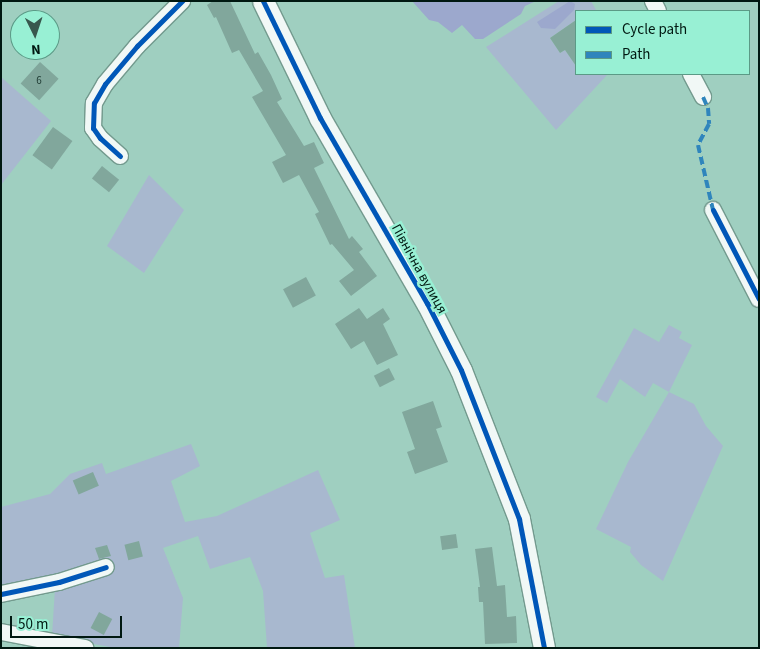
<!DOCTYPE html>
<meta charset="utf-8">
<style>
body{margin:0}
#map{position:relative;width:760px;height:649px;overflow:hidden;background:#9fcfc0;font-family:"Source Sans 3",sans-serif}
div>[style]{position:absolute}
.green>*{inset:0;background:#a8b8cf}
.forest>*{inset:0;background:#9ca8cd}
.building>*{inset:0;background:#81a79c;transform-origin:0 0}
.roads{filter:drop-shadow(1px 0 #739a8e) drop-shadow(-1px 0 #739a8e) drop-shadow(0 1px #739a8e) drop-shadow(0 -1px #739a8e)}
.minor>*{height:16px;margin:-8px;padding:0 8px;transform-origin:8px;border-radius:8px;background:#f1f8f6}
.tertiary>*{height:21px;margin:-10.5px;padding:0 10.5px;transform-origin:10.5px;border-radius:10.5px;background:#f1f8f6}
.quiet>*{height:4px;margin-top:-2px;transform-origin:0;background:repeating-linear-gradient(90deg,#2f85bc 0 8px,transparent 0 12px)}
.cycleway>*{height:5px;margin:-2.5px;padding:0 2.5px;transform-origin:2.5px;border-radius:2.5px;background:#0057b8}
span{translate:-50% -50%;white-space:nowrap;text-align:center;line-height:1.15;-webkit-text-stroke:5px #98f0d4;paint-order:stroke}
.number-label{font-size:11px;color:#203c34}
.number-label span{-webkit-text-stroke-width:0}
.street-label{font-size:14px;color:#001811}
.frame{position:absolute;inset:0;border:2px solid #001811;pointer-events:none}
.legend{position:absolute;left:575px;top:10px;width:175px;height:65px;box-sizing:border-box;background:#98f0d4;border:1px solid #5b9a86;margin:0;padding:6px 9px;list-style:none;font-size:15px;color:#001811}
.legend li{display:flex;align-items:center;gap:10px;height:25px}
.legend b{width:25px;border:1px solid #5b9a86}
.north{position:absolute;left:10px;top:10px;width:50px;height:50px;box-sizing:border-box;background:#98f0d4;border:1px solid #5b9a86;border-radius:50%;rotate:176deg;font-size:14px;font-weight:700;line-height:20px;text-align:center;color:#001811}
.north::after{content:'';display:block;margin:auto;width:18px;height:22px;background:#38584e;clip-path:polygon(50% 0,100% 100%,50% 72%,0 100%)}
.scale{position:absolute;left:10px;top:616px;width:112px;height:22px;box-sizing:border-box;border:2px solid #001811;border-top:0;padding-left:6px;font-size:15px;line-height:18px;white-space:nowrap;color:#001811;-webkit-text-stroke:4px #98f0d4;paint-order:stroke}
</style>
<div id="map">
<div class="green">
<i style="clip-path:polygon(559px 1px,591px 1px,596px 10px,576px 11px,576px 20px,550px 38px,560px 53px,565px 50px,576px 66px,576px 74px,608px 74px,556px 130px,486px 47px)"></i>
<i style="clip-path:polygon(1px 77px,51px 121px,1px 185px)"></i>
<i style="clip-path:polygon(149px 175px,184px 210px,144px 273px,107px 246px)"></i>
<i style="clip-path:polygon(669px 325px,682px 332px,679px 338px,692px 345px,669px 392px,694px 404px,706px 426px,723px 446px,663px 581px,641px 565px,630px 552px,631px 547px,596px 529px,628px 462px,669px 392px,653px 383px,645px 397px,620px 379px,607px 403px,596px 397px,634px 328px,659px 342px)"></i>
<i style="clip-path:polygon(191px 444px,200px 466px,171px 481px,185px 522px,217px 516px,318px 470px,340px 520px,310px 533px,325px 578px,344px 575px,355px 648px,267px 648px,263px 591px,250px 557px,210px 569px,198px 536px,163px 548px,183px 598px,179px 648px,115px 648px,52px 636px,55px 588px,1px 589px,1px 507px,50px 494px,70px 474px,102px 463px,106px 474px)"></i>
</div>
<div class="forest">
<i style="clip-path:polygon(412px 1px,536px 1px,525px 6px,521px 14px,483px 39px,475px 39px,462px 25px,452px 33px,438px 22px,429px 20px)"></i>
<i style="clip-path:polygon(570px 1px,575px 4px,574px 10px,555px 29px,541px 28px,537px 22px)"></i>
</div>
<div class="building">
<i style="clip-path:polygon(213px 1px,230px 1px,255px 54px,258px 52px,271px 75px,282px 99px,277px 102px,304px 146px,314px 142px,324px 163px,314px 168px,349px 239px,352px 236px,363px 249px,359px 252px,377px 276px,351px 296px,339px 281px,354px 270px,332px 244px,330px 245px,315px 214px,319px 212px,299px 175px,283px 183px,272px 162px,286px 155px,252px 97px,263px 91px,239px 50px,232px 53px,216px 17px,214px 18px,207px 5px)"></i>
<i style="clip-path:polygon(576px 20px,576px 66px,565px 50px,560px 53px,550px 38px)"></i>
<i style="left:40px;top:62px;width:25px;height:29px;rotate:42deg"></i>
<i style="left:53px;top:127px;width:24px;height:35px;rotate:36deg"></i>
<i style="left:102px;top:166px;width:22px;height:16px;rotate:39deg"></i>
<i style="left:306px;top:277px;width:21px;height:26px;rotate:62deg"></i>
<i style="clip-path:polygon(359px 308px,367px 319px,383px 308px,390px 319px,383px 324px,398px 355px,377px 365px,364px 341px,351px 349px,335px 324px)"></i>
<i style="left:389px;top:368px;width:13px;height:17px;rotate:63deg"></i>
<i style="clip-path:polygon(433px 401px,442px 427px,436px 429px,448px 462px,415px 474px,407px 452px,415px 449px,402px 412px)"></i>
<i style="left:93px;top:472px;width:15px;height:22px;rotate:67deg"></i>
<i style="left:456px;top:534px;width:14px;height:16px;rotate:82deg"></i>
<i style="left:139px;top:541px;width:16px;height:15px;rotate:76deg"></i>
<i style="clip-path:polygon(107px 545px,111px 556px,99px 559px,95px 548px)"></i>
<i style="clip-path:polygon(492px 547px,497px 586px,505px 585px,507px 617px,516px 616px,517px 643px,485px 644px,483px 602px,479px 602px,478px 587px,480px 587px,475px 549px)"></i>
<i style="left:99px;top:612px;width:15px;height:18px;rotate:28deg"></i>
</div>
<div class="roads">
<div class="minor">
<i style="left:653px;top:1px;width:11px;rotate:63deg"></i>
<i style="left:691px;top:74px;width:26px;rotate:62deg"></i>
<i style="left:120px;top:156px;width:27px;rotate:-138deg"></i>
<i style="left:100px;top:138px;width:12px;rotate:-125deg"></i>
<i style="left:93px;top:128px;width:25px;rotate:-88deg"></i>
<i style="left:94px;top:103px;width:22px;rotate:-60deg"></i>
<i style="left:105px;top:84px;width:50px;rotate:-49.9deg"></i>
<i style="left:137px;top:46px;width:64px;rotate:-45deg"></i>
<i style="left:713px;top:210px;width:100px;rotate:62.7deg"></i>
<i style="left:1px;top:594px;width:59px;rotate:-11.7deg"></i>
<i style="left:59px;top:582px;width:49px;rotate:-17.7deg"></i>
<i style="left:1px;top:632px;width:86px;rotate:10.8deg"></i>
</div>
<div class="tertiary">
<i style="left:263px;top:1px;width:130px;rotate:64deg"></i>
<i style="left:320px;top:118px;width:214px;rotate:60deg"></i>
<i style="left:427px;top:303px;width:75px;rotate:63.1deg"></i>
<i style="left:461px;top:370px;width:160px;rotate:68.7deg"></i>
<i style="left:519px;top:519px;width:131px;rotate:79deg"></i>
</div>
</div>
<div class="quiet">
<i style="left:703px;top:97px;width:12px;rotate:66deg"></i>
<i style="left:708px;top:108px;width:16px;rotate:86deg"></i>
<i style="left:709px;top:124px;width:24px;rotate:118deg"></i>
<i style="left:698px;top:145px;width:67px;rotate:77deg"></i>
</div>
<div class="cycleway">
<i style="left:263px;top:1px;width:130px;rotate:64deg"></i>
<i style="left:320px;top:118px;width:214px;rotate:60deg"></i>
<i style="left:427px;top:303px;width:75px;rotate:63.1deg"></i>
<i style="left:461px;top:370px;width:160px;rotate:68.7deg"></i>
<i style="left:519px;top:519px;width:131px;rotate:79deg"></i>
<i style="left:120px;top:156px;width:27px;rotate:-138deg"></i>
<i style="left:100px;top:138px;width:12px;rotate:-125deg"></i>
<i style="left:93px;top:128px;width:25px;rotate:-88deg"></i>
<i style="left:94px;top:103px;width:22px;rotate:-60deg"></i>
<i style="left:105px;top:84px;width:50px;rotate:-49.9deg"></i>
<i style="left:137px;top:46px;width:64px;rotate:-45deg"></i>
<i style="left:713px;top:210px;width:100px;rotate:62.7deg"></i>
<i style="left:1px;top:594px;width:59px;rotate:-11.7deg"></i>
<i style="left:59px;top:582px;width:49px;rotate:-17.7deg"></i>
</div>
<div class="number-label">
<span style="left:39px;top:81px">6</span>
</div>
<div class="street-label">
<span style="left:419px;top:269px;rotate:61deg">Північна вулиця</span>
</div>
<div class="frame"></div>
<ul class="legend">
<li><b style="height:6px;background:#0057b8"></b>Cycle path</li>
<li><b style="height:6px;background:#2f85bc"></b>Path</li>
</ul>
<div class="north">N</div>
<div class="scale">50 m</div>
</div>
